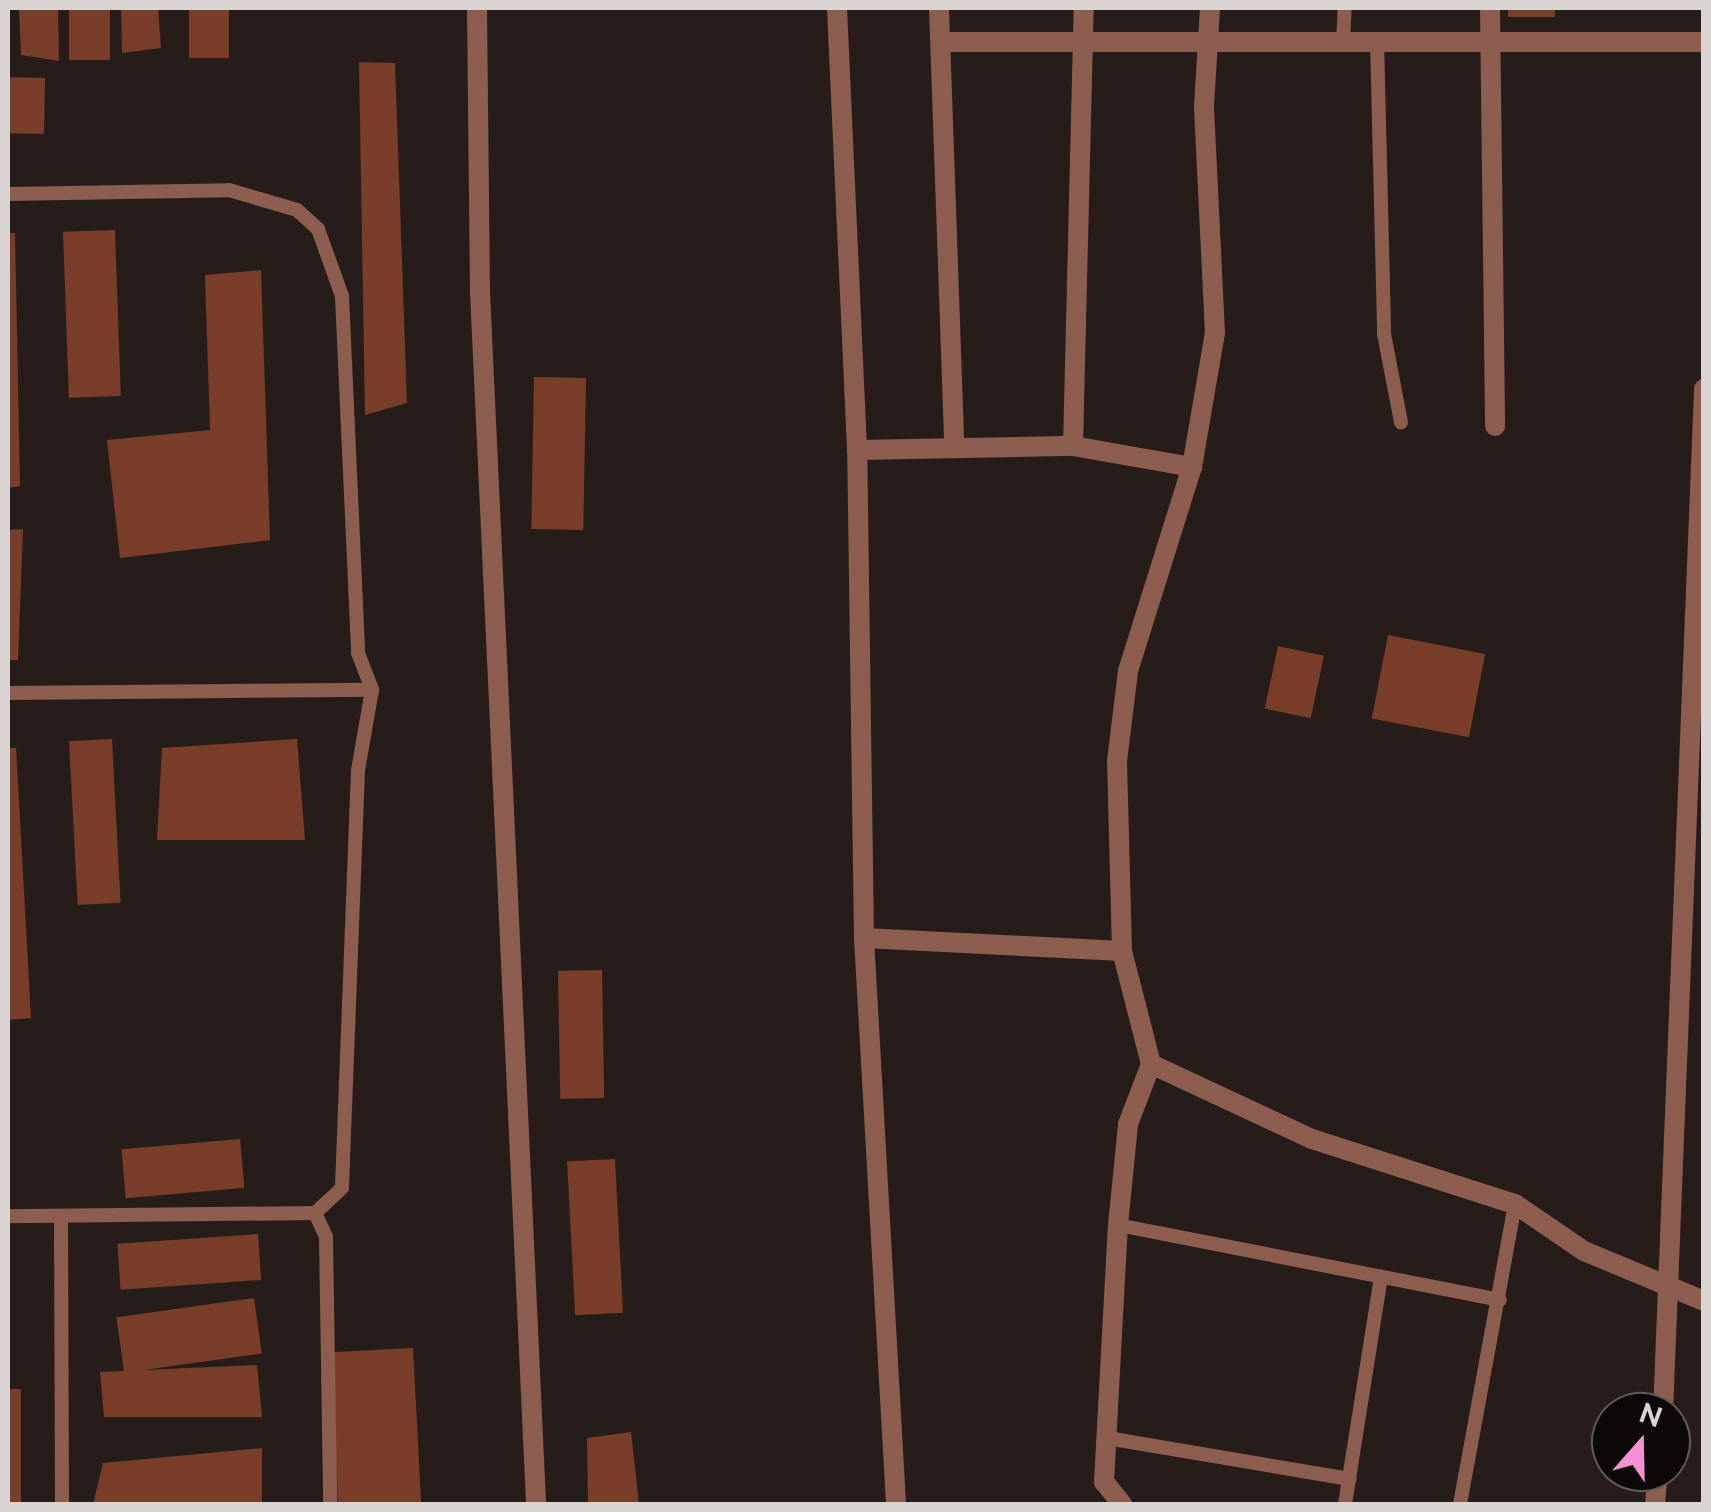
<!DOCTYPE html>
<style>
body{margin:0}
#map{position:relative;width:1711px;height:1512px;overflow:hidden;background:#261d1a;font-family:Raleway,sans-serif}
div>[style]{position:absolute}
.building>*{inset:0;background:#793e29;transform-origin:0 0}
.service>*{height:14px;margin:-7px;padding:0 7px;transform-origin:7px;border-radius:7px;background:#8d5d50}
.minor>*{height:20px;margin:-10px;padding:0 10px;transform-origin:10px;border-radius:10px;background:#8d5d50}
span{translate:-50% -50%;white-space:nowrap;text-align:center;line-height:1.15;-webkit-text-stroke:9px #0c0807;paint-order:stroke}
.frame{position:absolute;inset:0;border:10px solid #dad4d2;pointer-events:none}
.north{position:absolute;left:1591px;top:1392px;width:100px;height:100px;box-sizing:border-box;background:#0c0807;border:2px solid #5e5a58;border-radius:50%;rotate:20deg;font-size:28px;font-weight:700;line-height:40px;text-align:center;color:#dad4d2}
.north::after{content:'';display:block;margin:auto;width:35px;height:45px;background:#f491d3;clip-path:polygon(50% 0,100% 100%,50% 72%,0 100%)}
</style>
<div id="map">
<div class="building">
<i style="clip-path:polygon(19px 8px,58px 8px,59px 61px,21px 55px)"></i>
<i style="left:69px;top:8px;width:41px;height:52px"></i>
<i style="clip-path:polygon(121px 8px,158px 8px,161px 48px,122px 53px)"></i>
<i style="left:189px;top:8px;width:40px;height:50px"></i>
<i style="left:1508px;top:8px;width:47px;height:9px"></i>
<i style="clip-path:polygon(359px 62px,395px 63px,407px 403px,365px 415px)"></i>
<i style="left:45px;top:78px;width:56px;height:37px;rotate:91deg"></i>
<i style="left:115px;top:230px;width:166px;height:52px;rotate:88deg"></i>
<i style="clip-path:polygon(8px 233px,15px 233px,20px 486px,8px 488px)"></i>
<i style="clip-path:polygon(261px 270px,270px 540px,120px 558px,107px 440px,210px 430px,205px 275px)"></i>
<i style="left:534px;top:377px;width:52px;height:152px;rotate:1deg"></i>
<i style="clip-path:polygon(23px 529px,18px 660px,8px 660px,8px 530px)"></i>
<i style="left:1388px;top:635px;width:99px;height:85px;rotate:11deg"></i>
<i style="left:1278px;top:646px;width:47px;height:64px;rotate:12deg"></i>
<i style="left:112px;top:739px;width:164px;height:43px;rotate:87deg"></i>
<i style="clip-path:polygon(297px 739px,305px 840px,157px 840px,162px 748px)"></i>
<i style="clip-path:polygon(8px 748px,16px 748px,31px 1018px,8px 1020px)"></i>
<i style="left:602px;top:970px;width:128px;height:44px;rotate:89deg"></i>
<i style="left:240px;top:1139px;width:49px;height:119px;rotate:85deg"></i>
<i style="left:615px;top:1159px;width:154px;height:48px;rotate:87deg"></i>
<i style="left:258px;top:1234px;width:46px;height:141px;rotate:86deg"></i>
<i style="left:254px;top:1298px;width:56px;height:139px;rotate:82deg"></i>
<i style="left:413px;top:1348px;width:156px;height:83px;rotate:87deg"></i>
<i style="clip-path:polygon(257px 1365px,262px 1417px,104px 1417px,100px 1372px)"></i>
<i style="left:8px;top:1389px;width:13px;height:115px"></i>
<i style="clip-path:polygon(631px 1432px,639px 1504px,588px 1504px,587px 1438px)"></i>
<i style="clip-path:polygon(262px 1448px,262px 1504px,93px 1504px,103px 1463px)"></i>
</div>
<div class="service">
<i style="left:1377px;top:40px;width:294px;rotate:88.6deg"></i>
<i style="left:1384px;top:334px;width:90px;rotate:79.1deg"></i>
<i style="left:1343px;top:41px;width:33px;rotate:-87deg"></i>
<i style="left:8px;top:194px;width:221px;rotate:-1deg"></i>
<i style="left:229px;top:190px;width:71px;rotate:16.4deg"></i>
<i style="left:297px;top:210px;width:28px;rotate:42deg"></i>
<i style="left:318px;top:229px;width:71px;rotate:70.3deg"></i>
<i style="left:342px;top:296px;width:357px;rotate:87.4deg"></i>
<i style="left:358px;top:653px;width:40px;rotate:69deg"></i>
<i style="left:372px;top:690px;width:81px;rotate:99.9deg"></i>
<i style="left:358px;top:770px;width:418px;rotate:92.2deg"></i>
<i style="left:342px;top:1188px;width:37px;rotate:137deg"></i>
<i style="left:315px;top:1213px;width:307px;rotate:179.4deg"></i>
<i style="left:8px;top:693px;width:364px;rotate:-0.5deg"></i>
<i style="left:315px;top:1213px;width:26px;rotate:65deg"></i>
<i style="left:326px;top:1237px;width:267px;rotate:89.1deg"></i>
<i style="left:61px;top:1216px;width:288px;rotate:89.8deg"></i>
<i style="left:1118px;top:1225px;width:389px;rotate:11.1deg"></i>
<i style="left:1107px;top:1438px;width:246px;rotate:9.6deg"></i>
<i style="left:1345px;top:1504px;width:230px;rotate:-81deg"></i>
<i style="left:1460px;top:1504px;width:305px;rotate:-79.6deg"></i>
</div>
<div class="minor">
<i style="left:477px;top:8px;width:284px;rotate:89.4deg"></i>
<i style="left:480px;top:292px;width:1213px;rotate:87.35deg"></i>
<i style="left:837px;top:8px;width:442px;rotate:87.4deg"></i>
<i style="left:939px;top:8px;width:440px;rotate:88deg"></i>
<i style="left:1490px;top:8px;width:418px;rotate:89.3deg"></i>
<i style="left:941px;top:42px;width:763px"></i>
<i style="left:1073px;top:446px;width:438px;rotate:-88.6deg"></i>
<i style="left:864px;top:938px;width:567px;rotate:86.76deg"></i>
<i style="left:1122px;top:951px;width:258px;rotate:-177.1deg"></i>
<i style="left:864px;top:938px;width:488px;rotate:-90.8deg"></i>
<i style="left:857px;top:450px;width:216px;rotate:-1.1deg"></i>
<i style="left:1073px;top:446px;width:121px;rotate:10deg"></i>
<i style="left:1151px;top:1064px;width:178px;rotate:25deg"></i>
<i style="left:1312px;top:1139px;width:213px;rotate:17.8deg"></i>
<i style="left:1515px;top:1204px;width:83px;rotate:34.3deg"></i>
<i style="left:1584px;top:1251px;width:130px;rotate:22.6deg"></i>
<i style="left:1663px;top:1412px;width:1024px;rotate:-87.7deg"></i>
<i style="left:1122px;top:1504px;width:28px;rotate:-129deg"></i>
<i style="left:1104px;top:1482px;width:257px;rotate:-86.9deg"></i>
<i style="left:1118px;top:1225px;width:101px;rotate:-84.3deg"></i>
<i style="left:1128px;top:1124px;width:64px;rotate:-69deg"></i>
<i style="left:1151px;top:1064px;width:117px;rotate:-104.4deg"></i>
<i style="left:1122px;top:951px;width:190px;rotate:-91.5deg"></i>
<i style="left:1117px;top:761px;width:91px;rotate:-83deg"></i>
<i style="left:1128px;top:671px;width:214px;rotate:-72.6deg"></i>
<i style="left:1192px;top:467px;width:136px;rotate:-80.3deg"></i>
<i style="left:1215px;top:333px;width:227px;rotate:-92.8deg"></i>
<i style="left:1204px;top:106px;width:98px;rotate:-86.5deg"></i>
<i style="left:1655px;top:1504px;width:32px;rotate:-85deg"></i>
</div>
<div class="frame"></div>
<div class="north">N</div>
</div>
